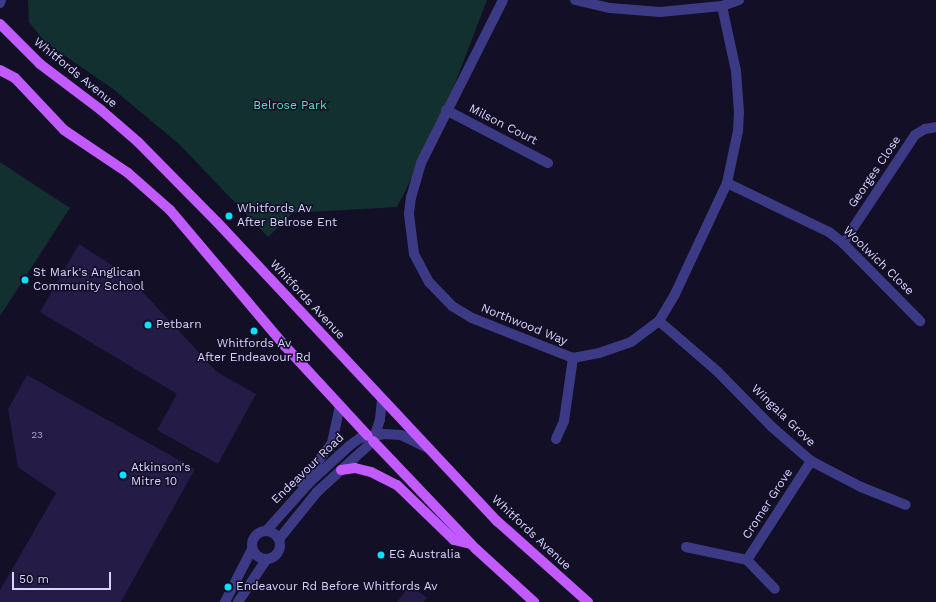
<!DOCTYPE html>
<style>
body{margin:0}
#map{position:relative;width:936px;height:602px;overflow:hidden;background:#130f26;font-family:"Work Sans",sans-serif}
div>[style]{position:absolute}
.green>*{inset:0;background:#12302f}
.building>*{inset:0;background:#241b47}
.minor>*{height:10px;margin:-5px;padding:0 5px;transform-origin:5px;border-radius:5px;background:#3d3a85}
.tertiary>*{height:10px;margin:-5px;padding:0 5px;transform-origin:5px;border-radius:5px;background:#3d3a85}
.tertiary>.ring{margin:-5px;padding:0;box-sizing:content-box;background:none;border:10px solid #3d3a85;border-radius:50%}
.primary>*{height:10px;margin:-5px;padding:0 5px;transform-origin:5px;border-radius:5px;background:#c25bff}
.dots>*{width:11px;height:11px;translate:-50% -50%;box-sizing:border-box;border:2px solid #130f26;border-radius:50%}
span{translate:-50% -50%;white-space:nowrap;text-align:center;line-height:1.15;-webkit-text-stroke:3px #130f26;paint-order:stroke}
.number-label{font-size:10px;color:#aca6d1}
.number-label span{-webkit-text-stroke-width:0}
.street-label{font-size:12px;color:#d9d4ff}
.park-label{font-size:12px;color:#5fe0c0}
.poi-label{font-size:12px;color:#d9d4ff}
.left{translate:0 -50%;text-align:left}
.scale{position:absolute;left:12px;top:572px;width:99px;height:18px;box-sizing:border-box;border:2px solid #d9d4ff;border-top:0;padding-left:5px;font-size:12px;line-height:14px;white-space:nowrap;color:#d9d4ff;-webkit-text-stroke:3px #130f26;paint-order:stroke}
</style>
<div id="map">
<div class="green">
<i style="clip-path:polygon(28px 0,487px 0,441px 120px,397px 207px,293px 213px,268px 237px,179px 144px,113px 89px,45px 42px,29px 22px)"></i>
<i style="clip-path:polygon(0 162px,70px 208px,0 316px)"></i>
</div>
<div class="building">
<i style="clip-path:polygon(79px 244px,127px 275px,217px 372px,256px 394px,218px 464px,157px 430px,177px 394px,40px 312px)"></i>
<i style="clip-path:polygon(27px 375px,195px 469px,121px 602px,0 602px,0 590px,56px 493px,18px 467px,8px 409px)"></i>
<i style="clip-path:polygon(410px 585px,427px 598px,424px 602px,397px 602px)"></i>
</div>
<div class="minor">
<i style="left:503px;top:0;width:182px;rotate:116.7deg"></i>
<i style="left:421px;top:163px;width:35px;rotate:106deg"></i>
<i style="left:411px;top:197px;width:17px;rotate:97deg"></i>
<i style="left:409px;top:214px;width:40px;rotate:82.9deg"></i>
<i style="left:414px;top:254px;width:32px;rotate:62deg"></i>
<i style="left:429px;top:282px;width:33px;rotate:46deg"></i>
<i style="left:452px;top:306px;width:23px;rotate:31deg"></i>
<i style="left:472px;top:318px;width:109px;rotate:21.6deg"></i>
<i style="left:573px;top:358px;width:26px;rotate:-11deg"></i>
<i style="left:599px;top:353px;width:34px;rotate:-19deg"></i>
<i style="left:631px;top:342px;width:35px;rotate:-37deg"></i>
<i style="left:659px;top:321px;width:31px;rotate:-59deg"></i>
<i style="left:675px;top:294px;width:123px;rotate:-64.9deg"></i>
<i style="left:727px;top:183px;width:53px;rotate:-78.1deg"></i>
<i style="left:738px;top:131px;width:19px;rotate:-87deg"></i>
<i style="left:739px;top:112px;width:41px;rotate:-94.2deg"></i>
<i style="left:736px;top:71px;width:66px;rotate:-102.2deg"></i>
<i style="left:575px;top:0;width:36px;rotate:13deg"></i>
<i style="left:610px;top:8px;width:50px;rotate:4.6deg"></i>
<i style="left:660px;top:12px;width:62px;rotate:-5.5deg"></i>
<i style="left:722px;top:6px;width:18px;rotate:-19deg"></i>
<i style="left:446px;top:110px;width:115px;rotate:27.5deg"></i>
<i style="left:727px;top:183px;width:113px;rotate:25.7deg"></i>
<i style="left:829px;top:232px;width:18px;rotate:38deg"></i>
<i style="left:843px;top:243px;width:110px;rotate:45.4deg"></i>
<i style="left:843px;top:243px;width:130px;rotate:-56.3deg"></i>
<i style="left:915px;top:135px;width:12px;rotate:-31deg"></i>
<i style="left:925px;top:129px;width:11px;rotate:-10deg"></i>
<i style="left:659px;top:321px;width:77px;rotate:40.8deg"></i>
<i style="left:717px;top:371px;width:78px;rotate:45.5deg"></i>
<i style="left:772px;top:427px;width:52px;rotate:41.1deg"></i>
<i style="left:811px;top:461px;width:56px;rotate:27.5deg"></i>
<i style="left:861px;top:487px;width:48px;rotate:21.8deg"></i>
<i style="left:556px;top:439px;width:20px;rotate:-66deg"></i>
<i style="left:564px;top:421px;width:64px;rotate:-81.9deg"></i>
<i style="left:686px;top:547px;width:62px;rotate:12deg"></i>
<i style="left:747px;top:560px;width:40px;rotate:46deg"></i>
<i style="left:747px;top:560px;width:118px;rotate:-57.1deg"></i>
</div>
<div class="tertiary">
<i style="left:0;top:3px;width:3px;rotate:-72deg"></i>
<i style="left:301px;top:483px;width:51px;rotate:-52.2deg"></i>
<i style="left:332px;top:443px;width:38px;rotate:-78deg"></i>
<i class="ring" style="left:252px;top:531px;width:18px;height:18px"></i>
<i style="left:266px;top:531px;width:66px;rotate:-48.1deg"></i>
<i style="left:310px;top:482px;width:53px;rotate:-42.7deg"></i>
<i style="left:349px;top:446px;width:14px;rotate:-36deg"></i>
<i style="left:360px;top:438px;width:24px;rotate:-9deg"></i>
<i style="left:384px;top:434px;width:17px;rotate:3deg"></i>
<i style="left:401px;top:435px;width:28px;rotate:26deg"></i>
<i style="left:279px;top:539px;width:60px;rotate:-51deg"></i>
<i style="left:317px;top:492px;width:76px;rotate:-42.3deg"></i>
<i style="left:373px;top:441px;width:23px;rotate:-72deg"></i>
<i style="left:380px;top:419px;width:20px;rotate:-84deg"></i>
<i style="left:225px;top:602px;width:59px;rotate:-63deg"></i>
<i style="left:238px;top:602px;width:50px;rotate:-56.3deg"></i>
</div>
<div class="primary">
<i style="left:0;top:24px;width:57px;rotate:45deg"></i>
<i style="left:40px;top:64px;width:76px;rotate:37deg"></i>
<i style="left:101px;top:110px;width:49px;rotate:40.9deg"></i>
<i style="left:138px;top:142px;width:112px;rotate:45.4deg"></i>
<i style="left:217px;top:222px;width:410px;rotate:46.9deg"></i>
<i style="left:497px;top:521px;width:122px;rotate:41.7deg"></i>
<i style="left:0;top:70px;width:17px;rotate:28deg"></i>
<i style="left:15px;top:78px;width:71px;rotate:46.7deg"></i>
<i style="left:64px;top:130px;width:77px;rotate:33.9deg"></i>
<i style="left:128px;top:173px;width:56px;rotate:41.4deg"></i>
<i style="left:170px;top:210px;width:178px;rotate:49.8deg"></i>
<i style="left:285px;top:346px;width:122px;rotate:47.3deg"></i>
<i style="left:373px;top:441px;width:149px;rotate:46.4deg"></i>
<i style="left:476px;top:549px;width:79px;rotate:42.4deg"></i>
<i style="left:341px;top:470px;width:14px;rotate:-8deg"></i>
<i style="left:355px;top:468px;width:16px;rotate:14deg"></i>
<i style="left:371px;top:472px;width:29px;rotate:27deg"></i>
<i style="left:397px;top:485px;width:79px;rotate:44deg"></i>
<i style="left:454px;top:540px;width:17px;rotate:13deg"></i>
</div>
<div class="dots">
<i style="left:229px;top:216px;background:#00e5ff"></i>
<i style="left:25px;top:280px;background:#00e5ff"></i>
<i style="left:148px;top:325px;background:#00e5ff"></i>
<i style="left:254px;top:331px;background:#00e5ff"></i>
<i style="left:123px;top:475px;background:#00e5ff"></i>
<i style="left:381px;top:555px;background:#00e5ff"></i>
<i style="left:228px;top:587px;background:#00e5ff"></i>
</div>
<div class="number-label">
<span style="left:37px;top:435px">23</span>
</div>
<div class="street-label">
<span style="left:75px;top:73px;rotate:39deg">Whitfords Avenue</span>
<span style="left:503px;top:125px;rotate:27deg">Milson Court</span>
<span style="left:875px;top:172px;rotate:-56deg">Georges Close</span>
<span style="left:878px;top:261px;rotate:44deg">Woolwich Close</span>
<span style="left:307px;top:300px;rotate:47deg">Whitfords Avenue</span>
<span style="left:524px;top:325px;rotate:22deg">Northwood Way</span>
<span style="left:783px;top:416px;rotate:44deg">Wingala Grove</span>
<span style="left:308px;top:469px;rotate:-44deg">Endeavour Road</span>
<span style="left:768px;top:504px;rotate:-57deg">Cromer Grove</span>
<span style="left:531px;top:533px;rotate:43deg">Whitfords Avenue</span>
</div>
<div class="park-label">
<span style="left:290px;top:106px">Belrose Park</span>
</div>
<div class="poi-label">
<span class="left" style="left:237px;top:216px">Whitfords Av<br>After Belrose Ent</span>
<span class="left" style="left:33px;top:280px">St Mark's Anglican<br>Community School</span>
<span class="left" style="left:156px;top:325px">Petbarn</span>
<span style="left:254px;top:351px">Whitfords Av<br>After Endeavour Rd</span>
<span class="left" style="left:131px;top:475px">Atkinson's<br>Mitre 10</span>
<span class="left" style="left:389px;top:555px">EG Australia</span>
<span class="left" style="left:236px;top:587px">Endeavour Rd Before Whitfords Av</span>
</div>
<div class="scale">50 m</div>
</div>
